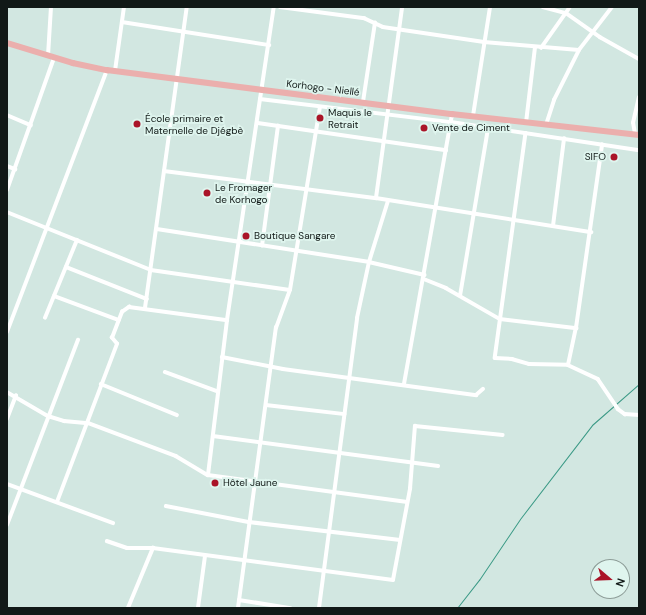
<!DOCTYPE html>
<meta charset="utf-8">
<style>
body{margin:0}
#map{position:relative;width:646px;height:615px;overflow:hidden;background:#d2e7e1;font-family:"DM Sans",sans-serif}
div>[style]{position:absolute}
.stream>*{height:1px;margin:-0.5px;padding:0 0.5px;transform-origin:0.5px;border-radius:0.5px;background:#3b9a86}
.street>*{height:3.5px;margin:-1.75px;padding:0 1.75px;transform-origin:1.75px;border-radius:1.75px;background:#fff}
.primary>*{height:5.5px;margin:-2.75px;padding:0 2.75px;transform-origin:2.75px;border-radius:2.75px;background:#ebafad}
.dots>*{width:11px;height:11px;translate:-50% -50%;box-sizing:border-box;border:2px solid #dff5ee;border-radius:50%}
span{translate:-50% -50%;white-space:nowrap;text-align:center;line-height:1.15;-webkit-text-stroke:3.5px #dff5ee;paint-order:stroke}
.street-label{font-size:10px;color:#111917}
.poi-label{font-size:10px;color:#111917}
.left{translate:0 -50%;text-align:left}
.right{translate:-100% -50%;text-align:right}
.frame{position:absolute;inset:0;border:8px solid #111917;pointer-events:none}
.north{position:absolute;left:590px;top:559px;width:40px;height:40px;box-sizing:border-box;background:#dff5ee;border:1px solid #8d9d98;border-radius:50%;rotate:109deg;font-size:11px;font-weight:700;line-height:16px;text-align:center;color:#111917}
.north::after{content:'';display:block;margin:auto;width:14px;height:18px;background:#aa1428;clip-path:polygon(50% 0,100% 100%,50% 72%,0 100%)}
</style>
<div id="map">
<div class="stream">
<i style="left:457px;top:608px;width:36px;rotate:-52deg"></i>
<i style="left:479px;top:580px;width:73px;rotate:-56.1deg"></i>
<i style="left:520px;top:519px;width:118px;rotate:-52.5deg"></i>
<i style="left:592px;top:425px;width:62px;rotate:-41.1deg"></i>
</div>
<div class="street">
<i style="left:280px;top:7px;width:85px;rotate:7.5deg"></i>
<i style="left:364px;top:18px;width:21px;rotate:25deg"></i>
<i style="left:383px;top:27px;width:102px;rotate:8.4deg"></i>
<i style="left:484px;top:42px;width:95px;rotate:4.8deg"></i>
<i style="left:543px;top:7px;width:24px;rotate:15deg"></i>
<i style="left:566px;top:13px;width:42px;rotate:35.2deg"></i>
<i style="left:600px;top:37px;width:45px;rotate:29.4deg"></i>
<i style="left:122px;top:22px;width:149px;rotate:8.9deg"></i>
<i style="left:541px;top:48px;width:50px;rotate:-54.7deg"></i>
<i style="left:48px;top:56px;width:49px;rotate:-86.5deg"></i>
<i style="left:115px;top:71px;width:65px;rotate:-82deg"></i>
<i style="left:260px;top:99px;width:192px;rotate:6.9deg"></i>
<i style="left:451px;top:122px;width:190px;rotate:8.5deg"></i>
<i style="left:363px;top:102px;width:80px;rotate:-81.4deg"></i>
<i style="left:7px;top:115px;width:26px;rotate:23deg"></i>
<i style="left:473px;top:116px;width:110px;rotate:-81.1deg"></i>
<i style="left:258px;top:123px;width:190px;rotate:8.2deg"></i>
<i style="left:526px;top:123px;width:76px;rotate:-83.2deg"></i>
<i style="left:546px;top:125px;width:26px;rotate:-72deg"></i>
<i style="left:554px;top:100px;width:56px;rotate:-63.4deg"></i>
<i style="left:579px;top:50px;width:54px;rotate:-52.5deg"></i>
<i style="left:526px;top:133px;width:227px;rotate:97.8deg"></i>
<i style="left:495px;top:358px;width:17px;rotate:3deg"></i>
<i style="left:512px;top:359px;width:18px;rotate:16deg"></i>
<i style="left:529px;top:364px;width:39px;rotate:1deg"></i>
<i style="left:568px;top:365px;width:33px;rotate:25deg"></i>
<i style="left:598px;top:379px;width:36px;rotate:56deg"></i>
<i style="left:618px;top:409px;width:9px;rotate:36deg"></i>
<i style="left:625px;top:414px;width:14px;rotate:4deg"></i>
<i style="left:635px;top:134px;width:11px;rotate:-100deg"></i>
<i style="left:633px;top:123px;width:26px;rotate:-77deg"></i>
<i style="left:7px;top:166px;width:9px;rotate:21deg"></i>
<i style="left:164px;top:171px;width:214px;rotate:7.3deg"></i>
<i style="left:376px;top:198px;width:218px;rotate:9deg"></i>
<i style="left:7px;top:190px;width:140px;rotate:-70.4deg"></i>
<i style="left:376px;top:198px;width:193px;rotate:-82.2deg"></i>
<i style="left:7px;top:212px;width:155px;rotate:21.9deg"></i>
<i style="left:151px;top:270px;width:140px;rotate:8.2deg"></i>
<i style="left:553px;top:226px;width:88px;rotate:-82.8deg"></i>
<i style="left:157px;top:229px;width:215px;rotate:8.8deg"></i>
<i style="left:369px;top:262px;width:57px;rotate:13.1deg"></i>
<i style="left:262px;top:246px;width:121px;rotate:-82.4deg"></i>
<i style="left:66px;top:267px;width:87px;rotate:21.6deg"></i>
<i style="left:424px;top:279px;width:24px;rotate:22deg"></i>
<i style="left:446px;top:288px;width:62px;rotate:29.9deg"></i>
<i style="left:500px;top:319px;width:77px;rotate:6.8deg"></i>
<i style="left:54px;top:296px;width:69px;rotate:20.3deg"></i>
<i style="left:460px;top:296px;width:170px;rotate:-80.5deg"></i>
<i style="left:145px;top:308px;width:304px;rotate:-82.1deg"></i>
<i style="left:45px;top:318px;width:84px;rotate:-67.7deg"></i>
<i style="left:7px;top:332px;width:280px;rotate:-69.1deg"></i>
<i style="left:222px;top:357px;width:62px;rotate:11.1deg"></i>
<i style="left:283px;top:369px;width:195px;rotate:7.7deg"></i>
<i style="left:476px;top:395px;width:9px;rotate:-41deg"></i>
<i style="left:568px;top:365px;width:38px;rotate:-78deg"></i>
<i style="left:576px;top:328px;width:185px;rotate:-81.9deg"></i>
<i style="left:165px;top:372px;width:55px;rotate:20.1deg"></i>
<i style="left:101px;top:384px;width:82px;rotate:22.2deg"></i>
<i style="left:404px;top:384px;width:274px;rotate:-79.9deg"></i>
<i style="left:7px;top:392px;width:48px;rotate:30.3deg"></i>
<i style="left:48px;top:416px;width:17px;rotate:17deg"></i>
<i style="left:64px;top:421px;width:24px;rotate:5deg"></i>
<i style="left:88px;top:423px;width:94px;rotate:20.6deg"></i>
<i style="left:176px;top:456px;width:37px;rotate:31deg"></i>
<i style="left:208px;top:475px;width:201px;rotate:7.7deg"></i>
<i style="left:266px;top:405px;width:79px;rotate:6.6deg"></i>
<i style="left:7px;top:419px;width:25px;rotate:-69deg"></i>
<i style="left:213px;top:436px;width:227px;rotate:7.6deg"></i>
<i style="left:208px;top:475px;width:156px;rotate:-83deg"></i>
<i style="left:227px;top:320px;width:317px;rotate:-81.5deg"></i>
<i style="left:7px;top:484px;width:113px;rotate:20.2deg"></i>
<i style="left:57px;top:502px;width:169px;rotate:-69.2deg"></i>
<i style="left:117px;top:344px;width:8px;rotate:-130deg"></i>
<i style="left:112px;top:338px;width:28px;rotate:-69deg"></i>
<i style="left:122px;top:312px;width:9px;rotate:-36deg"></i>
<i style="left:129px;top:307px;width:99px;rotate:7.6deg"></i>
<i style="left:166px;top:506px;width:85px;rotate:10.9deg"></i>
<i style="left:249px;top:522px;width:152px;rotate:6.8deg"></i>
<i style="left:7px;top:525px;width:198px;rotate:-69deg"></i>
<i style="left:107px;top:541px;width:21px;rotate:19deg"></i>
<i style="left:127px;top:548px;width:26px"></i>
<i style="left:153px;top:548px;width:242px;rotate:7.6deg"></i>
<i style="left:393px;top:580px;width:93px;rotate:-79.4deg"></i>
<i style="left:410px;top:489px;width:63px;rotate:-85.5deg"></i>
<i style="left:415px;top:426px;width:88px;rotate:5.8deg"></i>
<i style="left:239px;top:600px;width:52px;rotate:8.9deg"></i>
<i style="left:128px;top:608px;width:65px;rotate:-67.4deg"></i>
<i style="left:198px;top:608px;width:52px;rotate:-82.3deg"></i>
<i style="left:238px;top:608px;width:283px;rotate:-82.3deg"></i>
<i style="left:276px;top:328px;width:40px;rotate:-69.8deg"></i>
<i style="left:290px;top:290px;width:185px;rotate:-80.7deg"></i>
<i style="left:319px;top:608px;width:292px;rotate:-82.5deg"></i>
<i style="left:357px;top:318px;width:57px;rotate:-77.9deg"></i>
<i style="left:369px;top:262px;width:64px;rotate:-72.7deg"></i>
</div>
<div class="primary">
<i style="left:7px;top:43px;width:69px;rotate:16.9deg"></i>
<i style="left:73px;top:63px;width:35px;rotate:12deg"></i>
<i style="left:107px;top:70px;width:348px;rotate:7.3deg"></i>
<i style="left:452px;top:114px;width:188px;rotate:6.4deg"></i>
</div>
<div class="dots">
<i style="left:320px;top:118px;background:#aa1428"></i>
<i style="left:137px;top:124px;background:#aa1428"></i>
<i style="left:424px;top:128px;background:#aa1428"></i>
<i style="left:614px;top:157px;background:#aa1428"></i>
<i style="left:207px;top:193px;background:#aa1428"></i>
<i style="left:246px;top:236px;background:#aa1428"></i>
<i style="left:215px;top:483px;background:#aa1428"></i>
</div>
<div class="street-label">
<span style="left:323px;top:88px;rotate:7deg">Korhogo - Niellé</span>
</div>
<div class="poi-label">
<span class="left" style="left:328px;top:118px">Maquis le<br>Retrait</span>
<span class="left" style="left:145px;top:124px">École primaire et<br>Maternelle de Djégbè</span>
<span class="left" style="left:432px;top:128px">Vente de Ciment</span>
<span class="right" style="left:606px;top:157px">SIFO</span>
<span class="left" style="left:215px;top:193px">Le Fromager<br>de Korhogo</span>
<span class="left" style="left:254px;top:236px">Boutique Sangare</span>
<span class="left" style="left:223px;top:483px">Hôtel Jaune</span>
</div>
<div class="frame"></div>
<div class="north">N</div>
</div>
